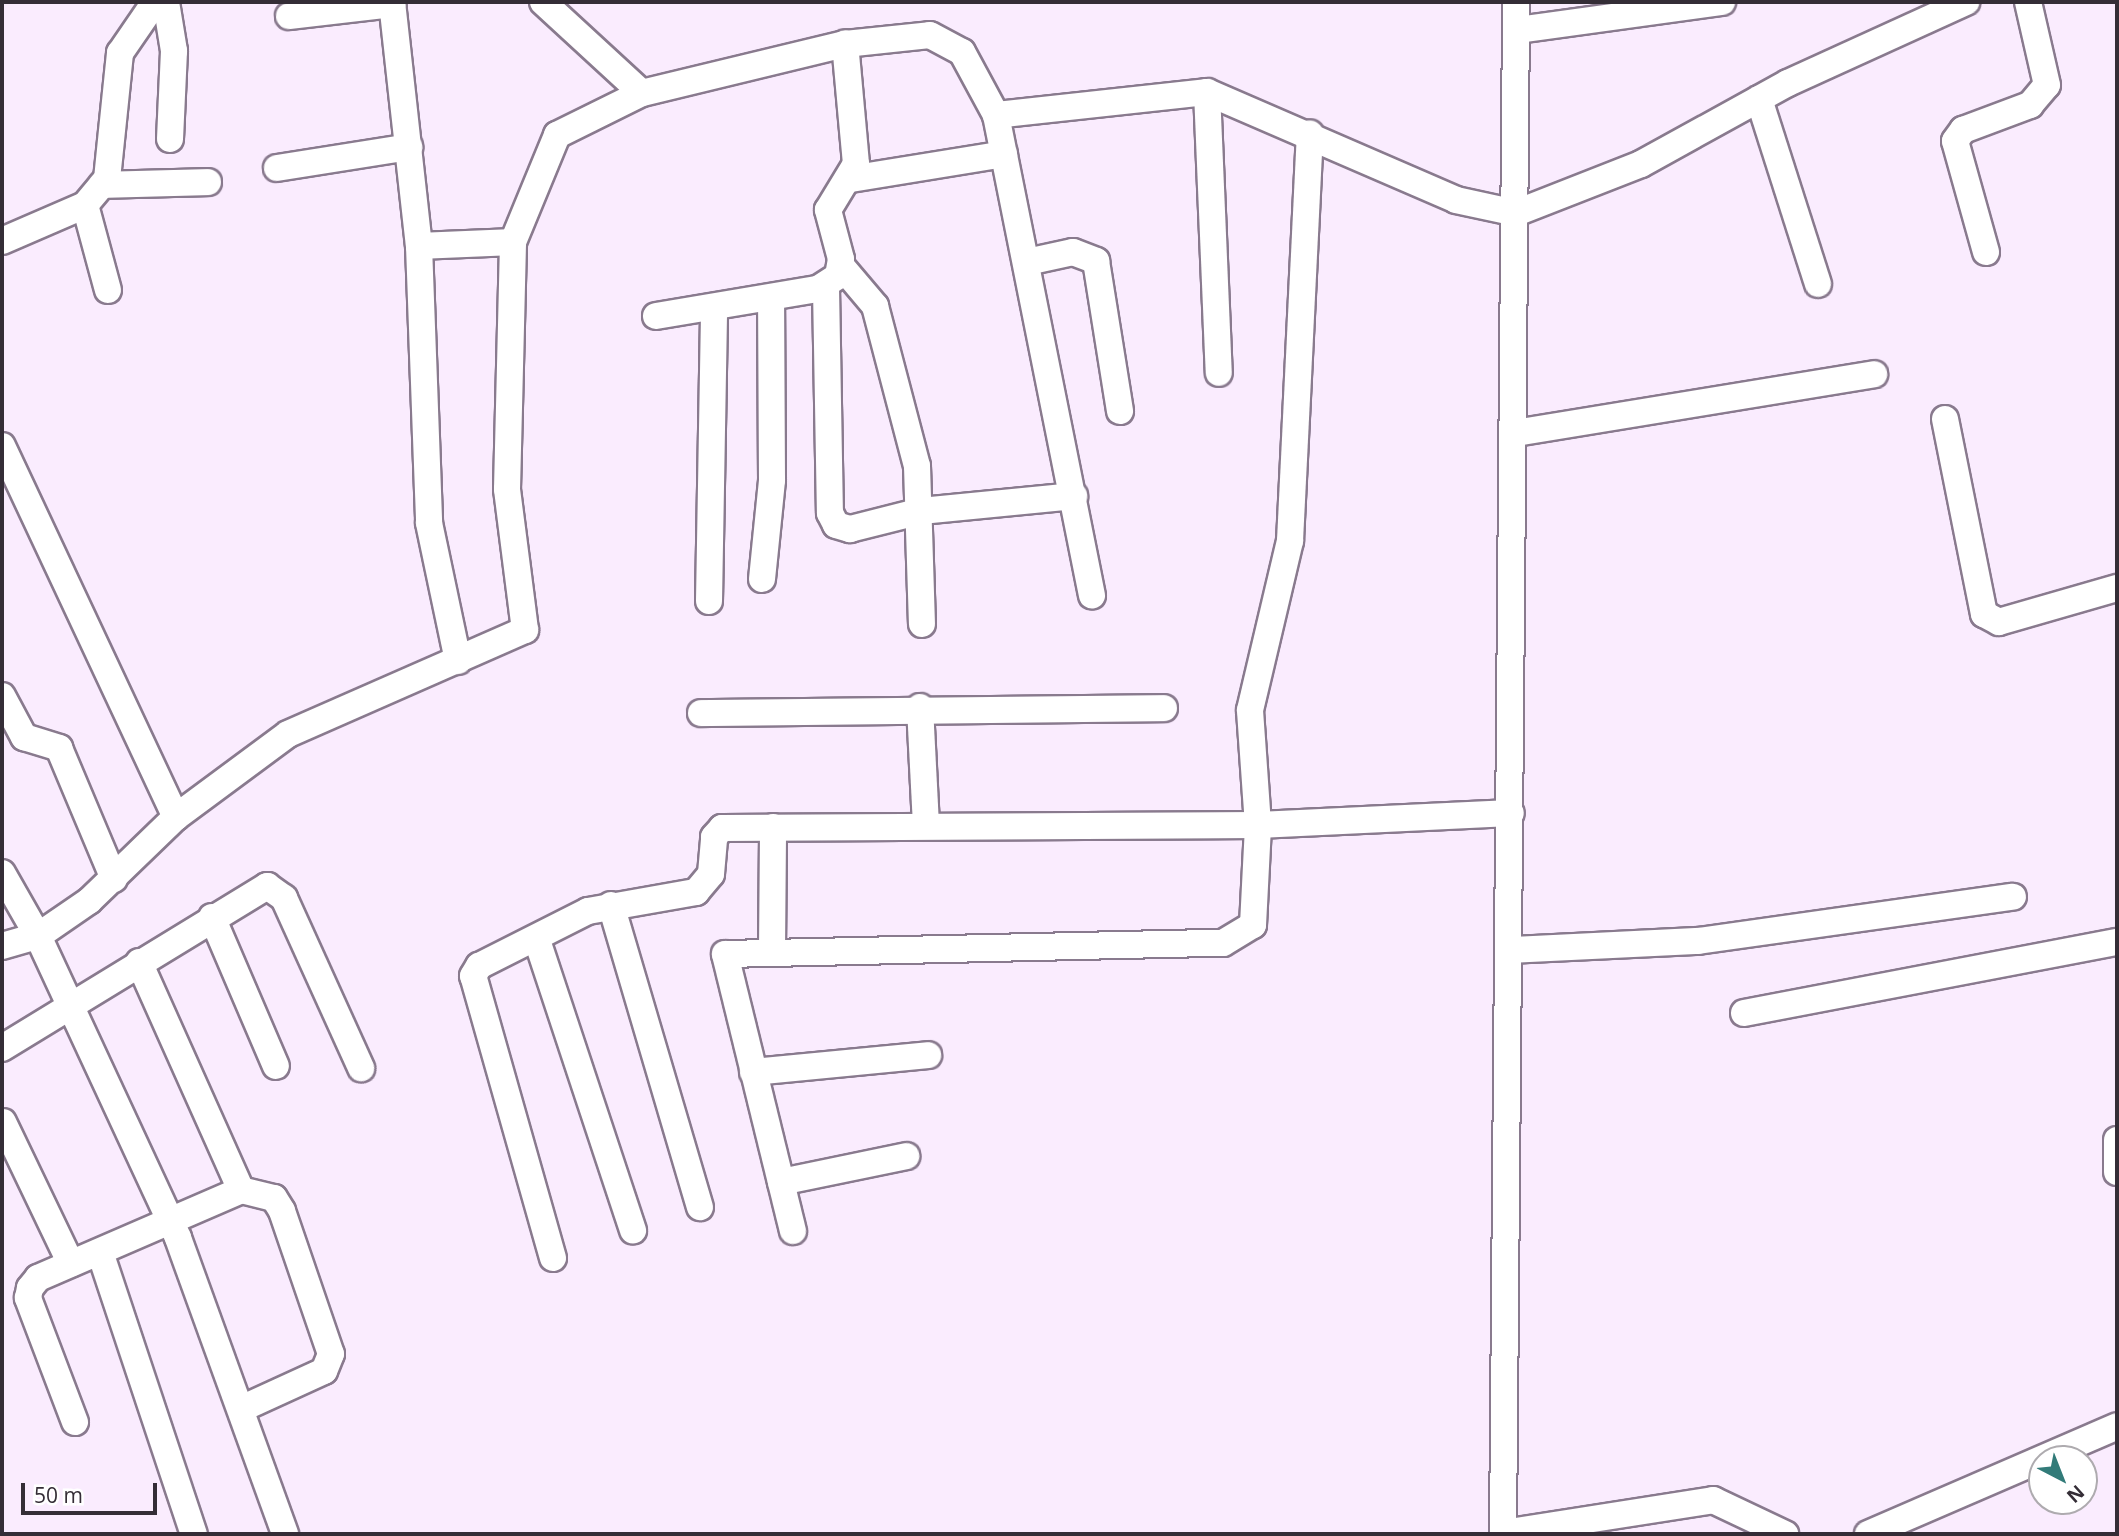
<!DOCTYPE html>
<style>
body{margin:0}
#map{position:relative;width:2119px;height:1536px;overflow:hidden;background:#faecfe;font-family:"Open Sans",sans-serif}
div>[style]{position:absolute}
.roads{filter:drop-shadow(2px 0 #897a8e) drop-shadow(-2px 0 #897a8e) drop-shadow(0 2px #897a8e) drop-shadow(0 -2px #897a8e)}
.minor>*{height:26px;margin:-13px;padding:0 13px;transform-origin:13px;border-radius:13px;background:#fff}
span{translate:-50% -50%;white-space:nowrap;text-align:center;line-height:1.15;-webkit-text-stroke:7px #fff;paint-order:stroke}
.frame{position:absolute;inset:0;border:4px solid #342d36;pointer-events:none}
.north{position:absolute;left:2028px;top:1445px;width:70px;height:70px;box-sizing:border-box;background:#fff;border:2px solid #aeabaf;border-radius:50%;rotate:138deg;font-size:19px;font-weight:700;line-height:28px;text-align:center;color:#342d36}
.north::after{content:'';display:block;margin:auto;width:24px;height:32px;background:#327b79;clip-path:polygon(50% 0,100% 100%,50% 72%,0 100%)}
.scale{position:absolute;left:21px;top:1483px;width:136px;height:32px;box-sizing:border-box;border:4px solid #342d36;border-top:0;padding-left:9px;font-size:21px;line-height:24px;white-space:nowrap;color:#342d36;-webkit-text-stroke:5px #fff;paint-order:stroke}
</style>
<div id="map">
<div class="roads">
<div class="minor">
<i style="left:166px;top:2px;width:50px;rotate:80.7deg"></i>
<i style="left:174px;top:51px;width:88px;rotate:92.6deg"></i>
<i style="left:392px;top:2px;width:245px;rotate:83.7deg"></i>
<i style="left:419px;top:246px;width:277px;rotate:87.9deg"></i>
<i style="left:429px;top:523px;width:141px;rotate:78.1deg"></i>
<i style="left:543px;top:2px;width:134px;rotate:42.6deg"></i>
<i style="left:642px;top:93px;width:209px;rotate:-13.6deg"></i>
<i style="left:845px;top:44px;width:85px;rotate:-6deg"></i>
<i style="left:930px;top:35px;width:36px;rotate:28deg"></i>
<i style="left:962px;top:52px;width:72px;rotate:61.6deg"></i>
<i style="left:996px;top:115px;width:490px;rotate:78.7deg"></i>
<i style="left:289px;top:16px;width:104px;rotate:-6.6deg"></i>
<i style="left:1517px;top:30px;width:207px;rotate:-7.8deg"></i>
<i style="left:1207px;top:92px;width:281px;rotate:87.6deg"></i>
<i style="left:1759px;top:99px;width:194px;rotate:72.3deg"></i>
<i style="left:996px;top:115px;width:212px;rotate:-6.2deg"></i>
<i style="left:1207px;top:92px;width:271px;rotate:23.4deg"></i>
<i style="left:1456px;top:200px;width:61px;rotate:12.2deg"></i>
<i style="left:1516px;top:213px;width:134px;rotate:-21.4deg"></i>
<i style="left:1641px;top:164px;width:168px;rotate:-28.9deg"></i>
<i style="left:1788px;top:83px;width:196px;rotate:-24.5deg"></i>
<i style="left:277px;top:168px;width:134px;rotate:-9deg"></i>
<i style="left:850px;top:179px;width:156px;rotate:-9.2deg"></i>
<i style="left:102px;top:185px;width:106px;rotate:-1.6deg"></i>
<i style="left:85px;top:205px;width:88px;rotate:74.9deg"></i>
<i style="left:2px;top:241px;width:90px;rotate:-23.4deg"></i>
<i style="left:85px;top:205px;width:34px;rotate:-50deg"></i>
<i style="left:107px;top:179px;width:127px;rotate:-84.1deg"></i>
<i style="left:120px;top:53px;width:62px;rotate:-55.5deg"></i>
<i style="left:419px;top:246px;width:94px;rotate:-2.4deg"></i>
<i style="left:1986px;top:252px;width:115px;rotate:-105.6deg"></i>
<i style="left:1955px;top:141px;width:14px;rotate:-54deg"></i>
<i style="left:1963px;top:130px;width:72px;rotate:-20.5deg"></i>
<i style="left:2030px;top:105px;width:26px;rotate:-50deg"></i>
<i style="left:2047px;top:85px;width:85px;rotate:-102.9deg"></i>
<i style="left:1027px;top:262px;width:47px;rotate:-12.3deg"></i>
<i style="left:1073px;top:252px;width:25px;rotate:21deg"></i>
<i style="left:1096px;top:261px;width:152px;rotate:80.9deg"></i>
<i style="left:843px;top:268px;width:50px;rotate:49.9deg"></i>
<i style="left:875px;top:306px;width:165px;rotate:75.3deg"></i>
<i style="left:917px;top:466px;width:158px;rotate:88.2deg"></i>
<i style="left:826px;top:288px;width:225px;rotate:89deg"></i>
<i style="left:830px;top:513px;width:13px;rotate:63deg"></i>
<i style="left:836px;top:525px;width:15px;rotate:16deg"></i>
<i style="left:850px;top:529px;width:73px;rotate:-14.2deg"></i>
<i style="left:921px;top:511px;width:154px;rotate:-5.6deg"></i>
<i style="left:656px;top:316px;width:164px;rotate:-9.5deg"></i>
<i style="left:818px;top:289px;width:24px;rotate:-33deg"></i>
<i style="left:838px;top:276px;width:17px;rotate:-80deg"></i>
<i style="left:841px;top:259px;width:51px;rotate:-104.9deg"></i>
<i style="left:828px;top:210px;width:54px;rotate:-58.7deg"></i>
<i style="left:856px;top:164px;width:121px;rotate:-95.2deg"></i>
<i style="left:1945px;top:419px;width:199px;rotate:78.7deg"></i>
<i style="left:1984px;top:614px;width:17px;rotate:28deg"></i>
<i style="left:1999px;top:622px;width:123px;rotate:-16.1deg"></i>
<i style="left:1515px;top:433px;width:364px;rotate:-9.3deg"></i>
<i style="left:2px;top:446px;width:410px;rotate:64.9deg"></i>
<i style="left:762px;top:579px;width:100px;rotate:-84.2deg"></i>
<i style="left:772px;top:480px;width:182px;rotate:-90.3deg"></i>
<i style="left:709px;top:601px;width:292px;rotate:-89deg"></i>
<i style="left:2px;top:696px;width:47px;rotate:61.8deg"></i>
<i style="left:24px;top:737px;width:37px;rotate:17deg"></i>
<i style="left:59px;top:748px;width:142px;rotate:67.2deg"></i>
<i style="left:920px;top:707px;width:118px;rotate:87.1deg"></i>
<i style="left:701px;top:713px;width:463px;rotate:-0.6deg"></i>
<i style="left:2px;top:873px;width:73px;rotate:60.3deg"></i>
<i style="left:38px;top:936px;width:333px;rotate:65.1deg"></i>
<i style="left:178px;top:1238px;width:315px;rotate:70.1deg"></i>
<i style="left:611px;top:905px;width:315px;rotate:73.6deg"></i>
<i style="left:212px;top:917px;width:162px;rotate:66.8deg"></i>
<i style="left:537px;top:940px;width:306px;rotate:71.7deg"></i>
<i style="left:2px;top:946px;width:37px;rotate:-16deg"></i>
<i style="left:38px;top:936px;width:62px;rotate:-34.5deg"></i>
<i style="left:89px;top:901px;width:121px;rotate:-44deg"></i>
<i style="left:176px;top:817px;width:139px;rotate:-36.5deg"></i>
<i style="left:288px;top:734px;width:259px;rotate:-23.7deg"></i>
<i style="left:525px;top:630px;width:142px;rotate:-97.3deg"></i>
<i style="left:507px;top:489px;width:247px;rotate:-88.6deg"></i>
<i style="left:513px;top:242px;width:116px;rotate:-67.6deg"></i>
<i style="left:557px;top:135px;width:95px;rotate:-26.3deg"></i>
<i style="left:772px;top:950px;width:123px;rotate:-89.5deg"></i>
<i style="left:1511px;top:950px;width:187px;rotate:-2.8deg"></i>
<i style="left:1698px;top:941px;width:318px;rotate:-8deg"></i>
<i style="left:139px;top:962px;width:250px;rotate:65.9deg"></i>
<i style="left:1744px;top:1013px;width:380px;rotate:-10.8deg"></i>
<i style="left:2px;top:1048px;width:311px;rotate:-31.4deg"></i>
<i style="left:267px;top:886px;width:21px;rotate:35deg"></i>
<i style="left:284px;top:898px;width:187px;rotate:65.6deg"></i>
<i style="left:753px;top:1072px;width:176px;rotate:-5.5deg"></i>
<i style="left:3px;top:1122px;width:157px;rotate:64.4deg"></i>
<i style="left:2117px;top:1140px;width:32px;rotate:90deg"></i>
<i style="left:781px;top:1182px;width:128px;rotate:-11.7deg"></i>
<i style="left:793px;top:1231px;width:285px;rotate:-103.8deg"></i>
<i style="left:725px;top:954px;width:498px;rotate:-1.3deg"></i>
<i style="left:1223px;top:943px;width:35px;rotate:-31deg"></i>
<i style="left:1253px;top:925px;width:100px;rotate:-87.1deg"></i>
<i style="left:1258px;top:825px;width:115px;rotate:-94deg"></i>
<i style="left:1250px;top:710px;width:174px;rotate:-76.7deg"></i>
<i style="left:1290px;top:541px;width:408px;rotate:-87.2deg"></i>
<i style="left:100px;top:1252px;width:297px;rotate:71.6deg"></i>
<i style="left:553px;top:1258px;width:293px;rotate:-105.8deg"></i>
<i style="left:473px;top:976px;width:12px;rotate:-59deg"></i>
<i style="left:479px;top:966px;width:122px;rotate:-26.8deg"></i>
<i style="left:588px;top:911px;width:110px;rotate:-10deg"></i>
<i style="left:696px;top:892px;width:23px;rotate:-50deg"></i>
<i style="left:711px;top:874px;width:37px;rotate:-85deg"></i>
<i style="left:714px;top:837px;width:12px;rotate:-48deg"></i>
<i style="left:722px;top:828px;width:536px;rotate:-0.32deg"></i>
<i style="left:1258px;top:825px;width:253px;rotate:-2.7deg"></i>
<i style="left:75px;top:1422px;width:133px;rotate:-110.8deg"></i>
<i style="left:28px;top:1298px;width:10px;rotate:-79deg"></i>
<i style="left:30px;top:1288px;width:13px;rotate:-51deg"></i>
<i style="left:38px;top:1278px;width:221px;rotate:-23.4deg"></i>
<i style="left:241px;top:1190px;width:34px;rotate:14deg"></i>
<i style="left:274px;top:1198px;width:15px;rotate:58deg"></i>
<i style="left:282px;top:1211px;width:151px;rotate:71.1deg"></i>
<i style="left:331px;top:1354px;width:18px;rotate:112deg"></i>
<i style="left:324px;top:1371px;width:89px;rotate:155.4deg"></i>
<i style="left:1503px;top:1533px;width:213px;rotate:-8.9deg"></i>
<i style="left:1713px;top:1500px;width:80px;rotate:25.3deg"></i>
<i style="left:1503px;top:1534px;width:1532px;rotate:-89.51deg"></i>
<i style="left:1868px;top:1534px;width:271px;rotate:-23.4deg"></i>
</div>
</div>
<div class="frame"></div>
<div class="north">N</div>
<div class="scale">50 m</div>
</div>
